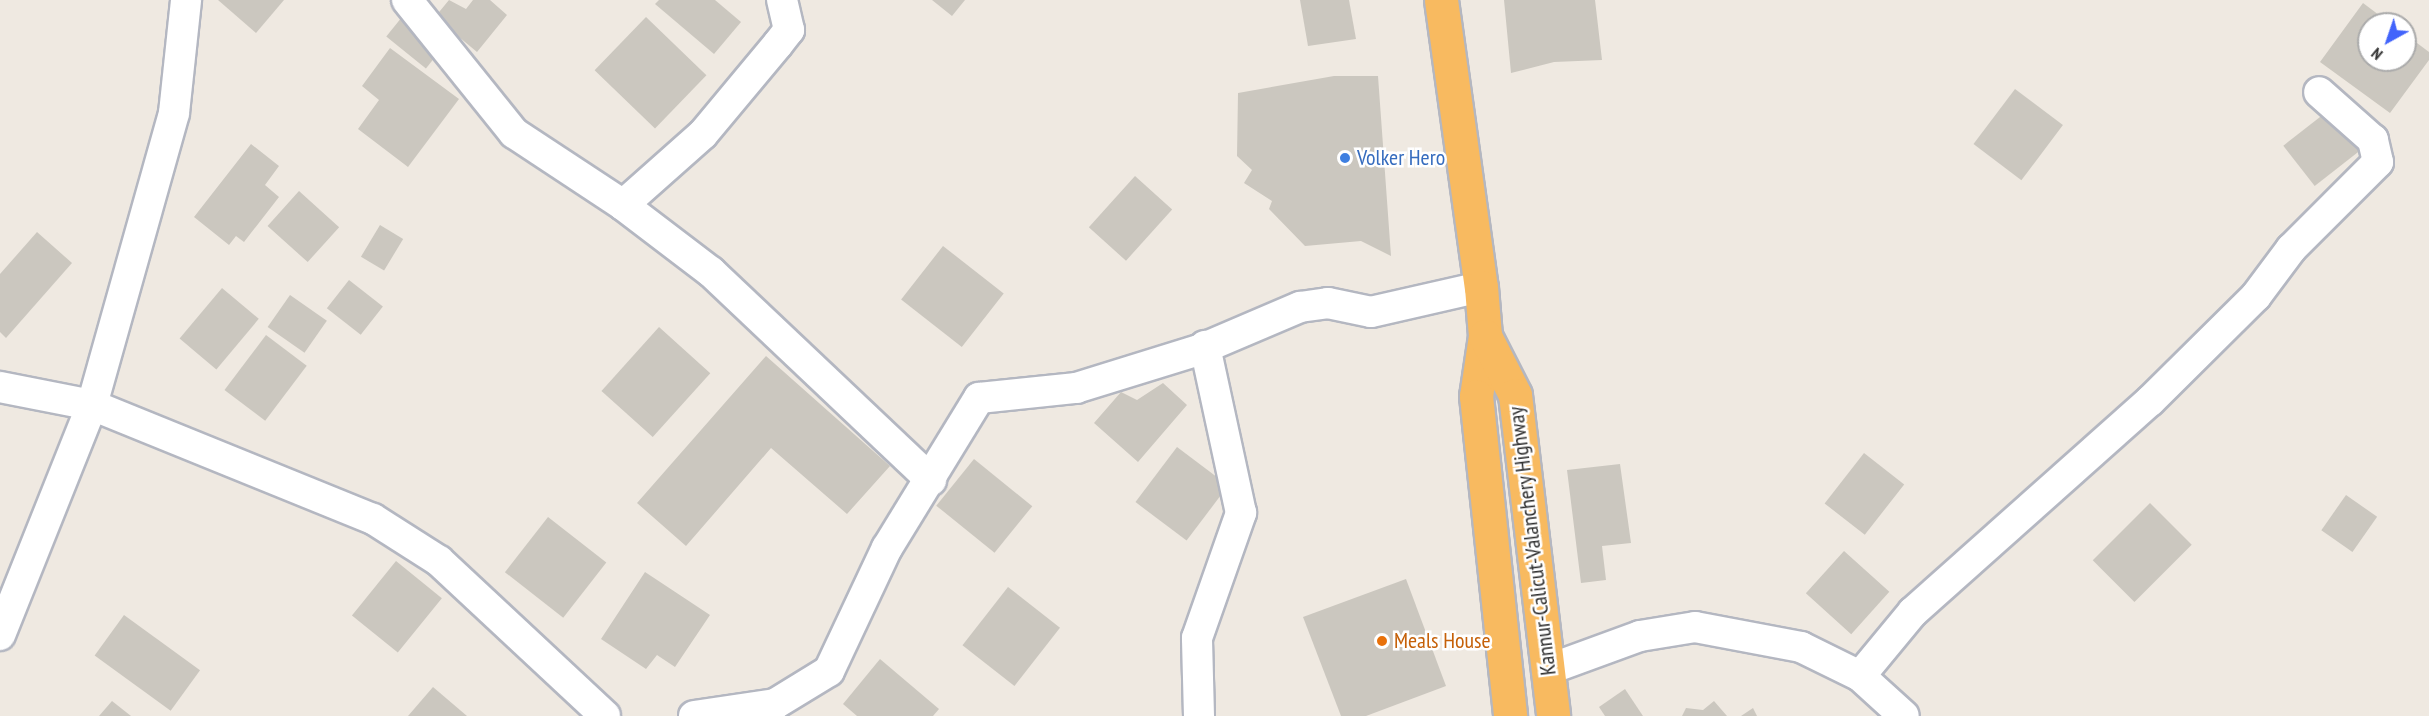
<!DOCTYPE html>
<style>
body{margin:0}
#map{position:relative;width:2429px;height:716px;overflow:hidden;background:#efe9e1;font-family:"PT Sans Narrow",sans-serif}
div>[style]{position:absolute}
.building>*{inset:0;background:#cbc7bf;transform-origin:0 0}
.roads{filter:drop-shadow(2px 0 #b4b7c1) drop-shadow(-2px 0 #b4b7c1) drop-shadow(0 2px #b4b7c1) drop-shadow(0 -2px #b4b7c1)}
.minor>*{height:30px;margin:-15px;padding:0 15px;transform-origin:15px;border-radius:15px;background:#fff}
.trunk>*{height:33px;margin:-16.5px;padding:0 16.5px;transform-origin:16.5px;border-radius:16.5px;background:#f8ba60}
.dots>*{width:16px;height:16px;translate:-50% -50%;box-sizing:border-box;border:3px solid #fff;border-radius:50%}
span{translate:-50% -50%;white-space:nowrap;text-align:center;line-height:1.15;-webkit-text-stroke:5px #fff;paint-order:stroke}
.shop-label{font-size:22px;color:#366cbe}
.left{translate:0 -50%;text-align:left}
.street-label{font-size:22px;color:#2e2e2e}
.food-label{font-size:22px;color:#c56008}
.north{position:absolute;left:2357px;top:12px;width:60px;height:60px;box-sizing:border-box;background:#fff;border:2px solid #ababab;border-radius:50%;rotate:220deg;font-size:16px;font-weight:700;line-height:24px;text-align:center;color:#2e2e2e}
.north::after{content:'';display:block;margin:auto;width:21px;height:27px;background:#4264fb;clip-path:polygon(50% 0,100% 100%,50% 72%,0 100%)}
</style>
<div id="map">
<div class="building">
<i style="clip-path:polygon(218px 0,284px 0,256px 33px)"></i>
<i style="clip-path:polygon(449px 0,466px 9px,473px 0,490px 0,507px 15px,477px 52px,435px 17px)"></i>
<i style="clip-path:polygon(659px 0,715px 0,741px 22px,714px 54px,655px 4px)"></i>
<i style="clip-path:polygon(932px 0,965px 0,952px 16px)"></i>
<i style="clip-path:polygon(1300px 0,1349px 0,1356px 39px,1308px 46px)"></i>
<i style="clip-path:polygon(1504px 0,1595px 0,1602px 60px,1554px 62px,1511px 73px)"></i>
<i style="clip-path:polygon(2363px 3px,2391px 24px,2369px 24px,2369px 60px,2405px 60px,2405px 34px,2429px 52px,2429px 60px,2390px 113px,2320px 62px)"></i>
<i style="left:402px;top:17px;width:51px;height:25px;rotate:39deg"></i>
<i style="left:646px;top:17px;width:84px;height:74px;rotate:44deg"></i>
<i style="clip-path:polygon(390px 48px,459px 99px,408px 167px,358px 129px,379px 100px,362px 86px)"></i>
<i style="clip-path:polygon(1334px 76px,1378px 76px,1391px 256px,1361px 241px,1305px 246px,1269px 209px,1272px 201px,1244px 183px,1252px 170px,1237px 156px,1238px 93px)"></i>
<i style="left:2015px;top:89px;width:60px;height:69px;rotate:37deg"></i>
<i style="left:2329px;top:110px;width:51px;height:58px;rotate:52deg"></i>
<i style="clip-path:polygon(251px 144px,279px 166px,265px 185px,279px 197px,244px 242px,236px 236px,229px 245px,194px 217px)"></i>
<i style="left:1135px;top:176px;width:50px;height:69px;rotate:42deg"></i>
<i style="left:299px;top:191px;width:54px;height:47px;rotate:42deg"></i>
<i style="left:380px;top:225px;width:27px;height:37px;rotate:31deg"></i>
<i style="clip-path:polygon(37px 232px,72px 263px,6px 338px,0 332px,0 274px)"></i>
<i style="left:943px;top:246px;width:77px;height:68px;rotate:38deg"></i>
<i style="left:349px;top:280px;width:43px;height:36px;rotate:38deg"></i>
<i style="left:222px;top:288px;width:48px;height:66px;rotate:40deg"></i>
<i style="left:290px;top:295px;width:45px;height:39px;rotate:35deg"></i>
<i style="left:659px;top:327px;width:69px;height:86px;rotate:42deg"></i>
<i style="left:266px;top:335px;width:51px;height:69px;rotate:37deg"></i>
<i style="clip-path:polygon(766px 356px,890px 466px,847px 514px,771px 448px,686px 546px,637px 503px)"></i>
<i style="clip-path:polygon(1163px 383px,1187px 405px,1138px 462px,1094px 423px,1121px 392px,1137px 400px)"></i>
<i style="left:1177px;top:447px;width:64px;height:69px;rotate:37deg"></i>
<i style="left:1864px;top:453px;width:51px;height:64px;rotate:38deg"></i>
<i style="left:974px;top:459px;width:75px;height:60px;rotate:39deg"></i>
<i style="clip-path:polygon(1620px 464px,1631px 543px,1602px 546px,1606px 580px,1581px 583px,1567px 470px)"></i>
<i style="left:2346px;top:495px;width:38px;height:43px;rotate:35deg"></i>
<i style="left:2150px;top:503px;width:59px;height:81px;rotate:45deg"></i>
<i style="left:548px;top:517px;width:74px;height:70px;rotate:38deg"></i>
<i style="left:1844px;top:551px;width:61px;height:57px;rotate:42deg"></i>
<i style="left:396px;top:561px;width:59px;height:70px;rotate:39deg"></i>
<i style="clip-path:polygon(645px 572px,710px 615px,675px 667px,657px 655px,646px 669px,601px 639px)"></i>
<i style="clip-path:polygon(1406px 579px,1446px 686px,1366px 716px,1341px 716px,1303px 617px)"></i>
<i style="left:1008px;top:587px;width:66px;height:74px;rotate:38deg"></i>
<i style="left:124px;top:615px;width:94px;height:50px;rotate:36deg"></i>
<i style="clip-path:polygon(880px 659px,939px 709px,933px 716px,857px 716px,843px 704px)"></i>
<i style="clip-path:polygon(433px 687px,467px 716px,408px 716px)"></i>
<i style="clip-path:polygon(1625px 689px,1643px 716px,1605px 716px,1599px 707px)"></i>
<i style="clip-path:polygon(112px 701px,131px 716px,99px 716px)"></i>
<i style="clip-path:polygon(1714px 701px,1727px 716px,1682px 716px,1686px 708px,1703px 710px)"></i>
<i style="clip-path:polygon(1753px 708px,1757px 716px,1741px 716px)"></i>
</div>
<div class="roads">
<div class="minor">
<i style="left:407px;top:0;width:171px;rotate:51.2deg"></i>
<i style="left:514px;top:133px;width:131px;rotate:33.4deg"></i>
<i style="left:623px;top:205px;width:111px;rotate:37.3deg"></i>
<i style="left:711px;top:272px;width:303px;rotate:43.4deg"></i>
<i style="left:623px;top:205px;width:107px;rotate:-41.6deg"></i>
<i style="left:703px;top:134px;width:117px;rotate:-50.2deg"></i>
<i style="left:778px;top:44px;width:18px;rotate:-52deg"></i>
<i style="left:789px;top:30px;width:31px;rotate:-103deg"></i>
<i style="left:0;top:387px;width:94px;rotate:11.1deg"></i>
<i style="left:92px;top:405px;width:303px;rotate:22.1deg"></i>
<i style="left:373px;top:519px;width:78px;rotate:32.5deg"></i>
<i style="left:439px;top:561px;width:227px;rotate:43deg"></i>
<i style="left:0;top:635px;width:248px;rotate:-68.2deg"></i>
<i style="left:92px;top:405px;width:303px;rotate:-74.3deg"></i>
<i style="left:174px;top:113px;width:114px;rotate:-83.9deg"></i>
<i style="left:1547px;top:670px;width:99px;rotate:-20.1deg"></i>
<i style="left:1640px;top:636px;width:56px;rotate:-9.3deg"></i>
<i style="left:1695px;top:627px;width:108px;rotate:10.7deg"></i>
<i style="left:1801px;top:647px;width:66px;rotate:26.2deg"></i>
<i style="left:1860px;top:676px;width:59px;rotate:42.3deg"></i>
<i style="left:1860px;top:676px;width:83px;rotate:-50.4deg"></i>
<i style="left:1913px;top:612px;width:317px;rotate:-41.7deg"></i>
<i style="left:2150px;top:401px;width:149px;rotate:-44.7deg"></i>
<i style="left:2256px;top:296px;width:59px;rotate:-53.3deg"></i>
<i style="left:2291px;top:249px;width:123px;rotate:-45deg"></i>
<i style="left:2378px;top:162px;width:23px;rotate:-103deg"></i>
<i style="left:2373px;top:140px;width:72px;rotate:-138.4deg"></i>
<i style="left:694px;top:716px;width:82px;rotate:-8.4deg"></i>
<i style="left:775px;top:704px;width:63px;rotate:-31.4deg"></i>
<i style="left:829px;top:671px;width:136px;rotate:-64.8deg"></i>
<i style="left:887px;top:548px;width:176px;rotate:-58.5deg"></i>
<i style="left:979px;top:398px;width:98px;rotate:-5.9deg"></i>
<i style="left:1076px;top:388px;width:129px;rotate:-17.2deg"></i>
<i style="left:1199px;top:350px;width:110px;rotate:-23.1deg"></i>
<i style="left:1300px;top:307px;width:28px;rotate:-8deg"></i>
<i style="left:1328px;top:303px;width:44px;rotate:11.8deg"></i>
<i style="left:1371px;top:312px;width:113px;rotate:-12.8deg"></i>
<i style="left:1199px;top:716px;width:78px;rotate:-91.5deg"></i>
<i style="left:1197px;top:638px;width:133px;rotate:-70.6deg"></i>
<i style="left:1241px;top:513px;width:171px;rotate:-102.2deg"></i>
</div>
<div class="trunk">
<i style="left:1441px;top:0;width:290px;rotate:82.1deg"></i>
<i style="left:1481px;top:287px;width:49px;rotate:85.3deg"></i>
<i style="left:1485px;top:336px;width:61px;rotate:98.5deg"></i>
<i style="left:1476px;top:396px;width:322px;rotate:83.9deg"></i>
<i style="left:1485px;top:336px;width:66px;rotate:63deg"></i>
<i style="left:1515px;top:395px;width:323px;rotate:83.2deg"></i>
</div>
</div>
<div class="dots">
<i style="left:1345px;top:158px;background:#3f7fe0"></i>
<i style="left:1382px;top:641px;background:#e8710a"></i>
</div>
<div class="shop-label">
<span class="left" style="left:1357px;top:158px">Volker Hero</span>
</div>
<div class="street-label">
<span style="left:1532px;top:541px;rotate:-97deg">Kannur-Calicut-Valanchery Highway</span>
</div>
<div class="food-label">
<span class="left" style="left:1394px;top:641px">Meals House</span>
</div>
<div class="north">N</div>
</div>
